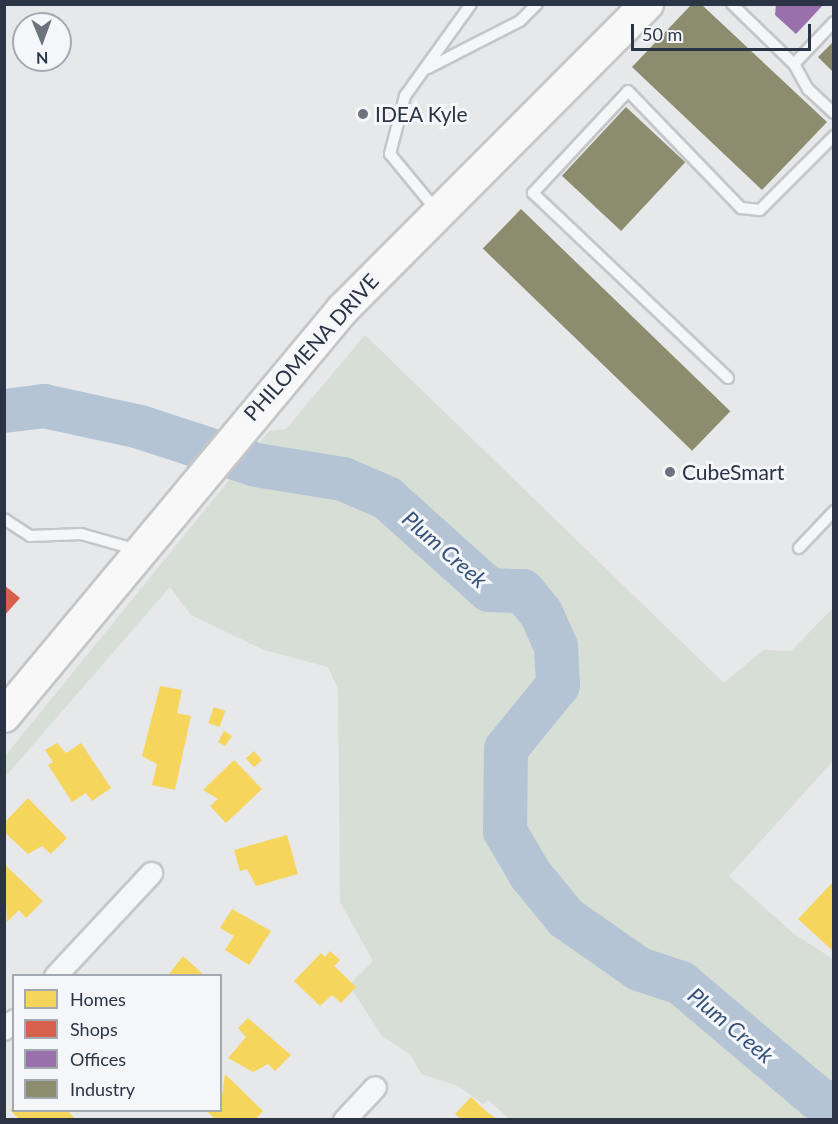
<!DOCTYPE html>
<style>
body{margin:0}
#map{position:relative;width:838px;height:1124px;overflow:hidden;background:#e6e8ea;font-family:Lato,sans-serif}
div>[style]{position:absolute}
.green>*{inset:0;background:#d6ded6}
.homes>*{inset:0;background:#f6d55c;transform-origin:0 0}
.shops>*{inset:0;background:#d6604d}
.offices>*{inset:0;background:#9970ab}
.industry>*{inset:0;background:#8c8c6e;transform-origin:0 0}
.river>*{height:44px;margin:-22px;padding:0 22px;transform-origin:22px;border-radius:22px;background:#b4c4d5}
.roads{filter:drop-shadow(2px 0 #c4c6c8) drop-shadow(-2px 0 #c4c6c8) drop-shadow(0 2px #c4c6c8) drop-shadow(0 -2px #c4c6c8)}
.lane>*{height:10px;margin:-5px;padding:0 5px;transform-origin:5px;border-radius:5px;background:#f5f6f7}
.street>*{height:21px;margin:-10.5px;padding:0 10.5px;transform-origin:10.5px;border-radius:10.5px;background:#f5f6f7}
.secondary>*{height:32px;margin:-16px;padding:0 16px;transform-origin:16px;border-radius:16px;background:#f8f8f8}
.dots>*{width:16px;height:16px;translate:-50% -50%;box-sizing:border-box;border:3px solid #f4f6f9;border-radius:50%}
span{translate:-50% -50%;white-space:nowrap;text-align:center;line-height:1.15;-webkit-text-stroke:6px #f4f6f9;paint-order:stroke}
.poi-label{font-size:21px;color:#2b3445}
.left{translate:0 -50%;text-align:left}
.street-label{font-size:21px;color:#2b3445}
.water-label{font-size:22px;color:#34527a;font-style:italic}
.frame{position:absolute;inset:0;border:6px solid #2b3445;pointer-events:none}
.legend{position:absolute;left:12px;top:974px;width:210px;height:138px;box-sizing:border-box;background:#f4f6f9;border:2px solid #a4a8b1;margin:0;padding:8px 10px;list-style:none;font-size:18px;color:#2b3445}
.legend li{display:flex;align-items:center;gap:12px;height:30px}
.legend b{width:30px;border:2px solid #a4a8b1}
.north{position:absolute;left:12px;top:12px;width:60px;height:60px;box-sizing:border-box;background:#f4f6f9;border:2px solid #a4a8b1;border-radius:50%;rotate:179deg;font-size:16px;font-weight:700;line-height:24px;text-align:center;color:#2b3445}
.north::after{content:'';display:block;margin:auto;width:21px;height:27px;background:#6c737f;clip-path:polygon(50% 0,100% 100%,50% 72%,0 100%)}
.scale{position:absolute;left:631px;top:24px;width:180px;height:27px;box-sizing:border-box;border:3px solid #2b3445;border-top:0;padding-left:8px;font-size:18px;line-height:21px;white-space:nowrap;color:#2b3445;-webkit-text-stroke:4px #f4f6f9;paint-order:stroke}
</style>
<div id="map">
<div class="green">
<i style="clip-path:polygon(365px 335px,724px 683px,763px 650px,791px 651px,833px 608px,833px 761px,729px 876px,794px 934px,833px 959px,833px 1119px,510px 1119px,488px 1100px,483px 1104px,458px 1086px,421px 1074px,411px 1055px,382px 1036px,353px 991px,351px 983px,373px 961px,340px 902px,338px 689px,328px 667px,264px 650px,191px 615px,170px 587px,5px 777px,5px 756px,269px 431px,286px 429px)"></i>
</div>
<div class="homes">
<i style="clip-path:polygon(160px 686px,182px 690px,177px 713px,191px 716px,175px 790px,152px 785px,157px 764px,142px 756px)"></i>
<i style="left:214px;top:707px;width:12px;height:17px;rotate:20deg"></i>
<i style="clip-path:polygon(224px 731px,232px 736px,225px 746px,218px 742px)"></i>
<i style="clip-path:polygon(57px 743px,66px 753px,81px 743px,111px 788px,92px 801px,86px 793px,72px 802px,48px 765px,53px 762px,45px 750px)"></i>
<i style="left:254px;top:751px;width:12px;height:11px;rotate:48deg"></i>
<i style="clip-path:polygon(234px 760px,262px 789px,226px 823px,210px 806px,218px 799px,203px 790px)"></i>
<i style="clip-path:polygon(28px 798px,67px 838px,51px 854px,42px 846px,28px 854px,4px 832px,4px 823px)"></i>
<i style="clip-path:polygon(287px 835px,298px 874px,256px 886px,247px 869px,240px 871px,234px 850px)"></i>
<i style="clip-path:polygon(4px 864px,43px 901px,26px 918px,19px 910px,7px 922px)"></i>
<i style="clip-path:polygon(834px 881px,834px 952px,798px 919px)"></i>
<i style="clip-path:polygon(232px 909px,271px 931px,249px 965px,225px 950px,234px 936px,220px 928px)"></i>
<i style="clip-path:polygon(330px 951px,340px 960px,334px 966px,356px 987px,341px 1003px,332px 995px,320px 1006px,294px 981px,321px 953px,325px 957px)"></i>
<i style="clip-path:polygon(183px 956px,205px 976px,169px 974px)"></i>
<i style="clip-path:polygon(248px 1018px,291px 1055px,275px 1071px,268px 1064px,253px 1072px,228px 1058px,246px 1037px,238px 1028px)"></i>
<i style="clip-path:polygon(225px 1074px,263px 1111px,255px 1120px,215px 1120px,206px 1110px,220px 1110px)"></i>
<i style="clip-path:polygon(471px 1097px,487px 1112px,498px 1120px,462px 1120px,455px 1114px)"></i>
<i style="clip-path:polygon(14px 1107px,67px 1110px,76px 1120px,20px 1120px,10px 1110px)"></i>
</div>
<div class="shops">
<i style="clip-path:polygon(4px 585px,20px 598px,4px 616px)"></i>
</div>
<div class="offices">
<i style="clip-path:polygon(776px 4px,824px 4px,796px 34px,775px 15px)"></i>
</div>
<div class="industry">
<i style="clip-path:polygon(691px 5px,702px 5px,827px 122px,762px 190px,632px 67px)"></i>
<i style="clip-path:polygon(834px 41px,834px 73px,818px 57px)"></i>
<i style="left:626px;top:107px;width:81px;height:94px;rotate:43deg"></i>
<i style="left:521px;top:209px;width:291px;height:55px;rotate:44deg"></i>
</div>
<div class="river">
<i style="left:4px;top:411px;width:40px;rotate:-7.1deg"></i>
<i style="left:44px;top:406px;width:98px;rotate:12.3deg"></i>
<i style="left:140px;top:427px;width:122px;rotate:18.1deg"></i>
<i style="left:256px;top:465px;width:88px;rotate:9.1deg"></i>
<i style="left:343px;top:479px;width:48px;rotate:23.4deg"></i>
<i style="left:387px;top:498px;width:137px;rotate:42deg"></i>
<i style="left:489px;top:590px;width:34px;rotate:2deg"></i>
<i style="left:523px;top:591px;width:28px;rotate:51deg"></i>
<i style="left:541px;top:613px;width:37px;rotate:66deg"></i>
<i style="left:556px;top:647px;width:38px;rotate:87deg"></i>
<i style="left:558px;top:685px;width:82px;rotate:129.1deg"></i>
<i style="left:506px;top:749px;width:82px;rotate:90.7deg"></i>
<i style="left:505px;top:831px;width:50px;rotate:59.8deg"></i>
<i style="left:530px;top:874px;width:57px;rotate:50.7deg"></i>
<i style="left:566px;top:918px;width:89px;rotate:34.9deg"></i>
<i style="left:639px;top:969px;width:44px;rotate:18.4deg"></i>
<i style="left:681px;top:983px;width:178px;rotate:40.2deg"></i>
<i style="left:817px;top:1098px;width:18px;rotate:22deg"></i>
</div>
<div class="roads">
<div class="lane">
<i style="left:732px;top:4px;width:86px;rotate:44.1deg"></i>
<i style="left:794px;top:64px;width:58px;rotate:-46.4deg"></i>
<i style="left:794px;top:64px;width:29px;rotate:61deg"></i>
<i style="left:808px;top:89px;width:35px;rotate:43deg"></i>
<i style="left:428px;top:68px;width:103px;rotate:-27.1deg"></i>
<i style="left:520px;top:21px;width:24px;rotate:-45deg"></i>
<i style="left:437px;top:211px;width:74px;rotate:-129.5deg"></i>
<i style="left:390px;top:154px;width:60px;rotate:-75.5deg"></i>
<i style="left:405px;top:96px;width:113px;rotate:-54.3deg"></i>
<i style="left:728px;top:378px;width:269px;rotate:-136.5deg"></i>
<i style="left:533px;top:193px;width:139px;rotate:-47deg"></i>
<i style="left:628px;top:91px;width:163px;rotate:46deg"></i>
<i style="left:741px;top:208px;width:19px;rotate:6deg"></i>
<i style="left:760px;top:210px;width:105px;rotate:-45deg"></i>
<i style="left:4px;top:519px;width:31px;rotate:33deg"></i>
<i style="left:30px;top:536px;width:51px;rotate:-2.2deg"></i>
<i style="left:81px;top:534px;width:59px;rotate:15.7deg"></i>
<i style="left:799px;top:548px;width:51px;rotate:-46.6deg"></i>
</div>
<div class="street">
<i style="left:55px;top:976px;width:141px;rotate:-47deg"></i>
<i style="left:4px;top:1029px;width:13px;rotate:-42deg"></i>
<i style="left:344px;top:1120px;width:45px;rotate:-46.8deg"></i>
</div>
<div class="secondary">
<i style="left:4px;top:716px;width:530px;rotate:-50.21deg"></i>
<i style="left:343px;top:309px;width:431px;rotate:-45.1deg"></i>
</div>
</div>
<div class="dots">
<i style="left:363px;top:114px;background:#6c737f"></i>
<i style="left:670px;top:472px;background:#6c737f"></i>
</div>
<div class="poi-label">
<span class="left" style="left:375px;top:114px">IDEA Kyle</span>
<span class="left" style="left:682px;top:472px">CubeSmart</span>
</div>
<div class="street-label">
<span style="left:311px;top:347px;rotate:-48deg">PHILOMENA DRIVE</span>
</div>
<div class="water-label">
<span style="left:445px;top:549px;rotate:41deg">Plum Creek</span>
<span style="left:731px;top:1025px;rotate:40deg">Plum Creek</span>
</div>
<div class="frame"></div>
<ul class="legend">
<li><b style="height:16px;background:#f6d55c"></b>Homes</li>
<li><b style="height:16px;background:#d6604d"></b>Shops</li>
<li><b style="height:16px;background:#9970ab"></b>Offices</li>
<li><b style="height:16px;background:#8c8c6e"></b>Industry</li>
</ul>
<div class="north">N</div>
<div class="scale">50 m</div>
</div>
